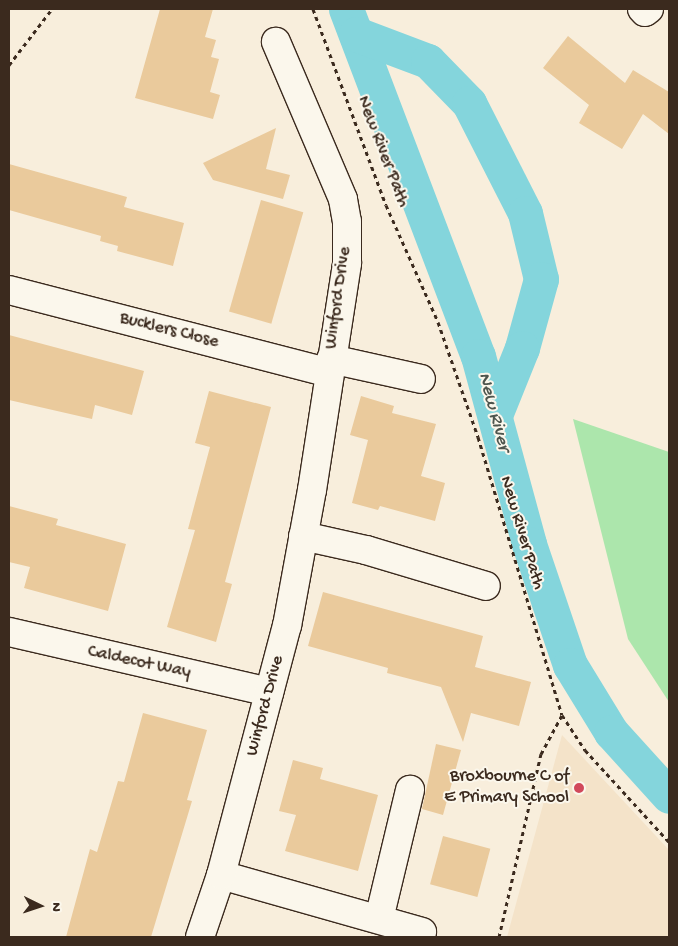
<!DOCTYPE html>
<style>
body{margin:0}
#map{position:relative;width:678px;height:946px;overflow:hidden;background:#f8eedc;font-family:"Gochi Hand",sans-serif}
div>[style]{position:absolute}
.built>*{inset:0;background:#f4e3c9}
.green>*{inset:0;background:#ace6ac}
.canal>*{height:35px;margin:-17.5px;padding:0 17.5px;transform-origin:17.5px;border-radius:17.5px;background:#84d5dc}
.building>*{inset:0;background:#eaca9c;transform-origin:0 0}
.path>*{height:3px;margin-top:-1.5px;transform-origin:0;background:repeating-linear-gradient(90deg,#3b2a1e 0 4px,transparent 0 8px)}
.roads{filter:drop-shadow(1px 0 #3b2a1e) drop-shadow(-1px 0 #3b2a1e) drop-shadow(0 1px #3b2a1e) drop-shadow(0 -1px #3b2a1e)}
.minor>*{height:28px;margin:-14px;padding:0 14px;transform-origin:14px;border-radius:14px;background:#fbf7ec}
.dots>*{width:14px;height:14px;translate:-50% -50%;box-sizing:border-box;border:2px solid #fbf7ec;border-radius:50%}
span{translate:-50% -50%;white-space:nowrap;text-align:center;line-height:1.15;-webkit-text-stroke:4px #fbf7ec;paint-order:stroke}
.street-label{font-size:18px;color:#3b2a1e}
.poi-label{font-size:18px;color:#3b2a1e}
.right{translate:-100% -50%;text-align:right}
.water-label{font-size:19px;color:#4d554e;font-style:italic}
.frame{position:absolute;inset:0;border:10px solid #3b2a1e;pointer-events:none}
.north{position:absolute;left:15px;top:881px;width:50px;height:50px;-webkit-text-stroke:4px #fbf7ec;paint-order:stroke;rotate:94deg;font-size:14px;font-weight:700;line-height:20px;text-align:center;color:#3b2a1e}
.north::after{content:'';display:block;margin:auto;width:18px;height:22px;background:#3b2a1e;clip-path:polygon(50% 0,100% 100%,50% 72%,0 100%)}
</style>
<div id="map">
<div class="built">
<i style="clip-path:polygon(562px 735px,669px 850px,669px 937px,507px 937px)"></i>
</div>
<div class="green">
<i style="clip-path:polygon(573px 419px,669px 452px,669px 702px,628px 639px)"></i>
</div>
<div class="canal">
<i style="left:346px;top:9px;width:371px;rotate:69.2deg"></i>
<i style="left:478px;top:356px;width:195px;rotate:74.8deg"></i>
<i style="left:529px;top:544px;width:128px;rotate:71.3deg"></i>
<i style="left:570px;top:665px;width:79px;rotate:58.5deg"></i>
<i style="left:611px;top:732px;width:86px;rotate:47.8deg"></i>
<i style="left:356px;top:34px;width:77px;rotate:20.6deg"></i>
<i style="left:428px;top:61px;width:59px;rotate:45.7deg"></i>
<i style="left:469px;top:103px;width:123px;rotate:63deg"></i>
<i style="left:525px;top:213px;width:68px;rotate:76.4deg"></i>
<i style="left:541px;top:279px;width:72px;rotate:105.4deg"></i>
<i style="left:522px;top:348px;width:72px;rotate:111.9deg"></i>
</div>
<div class="building">
<i style="clip-path:polygon(160px 9px,213px 9px,205px 37px,216px 40px,211px 57px,219px 59px,210px 92px,220px 95px,213px 119px,135px 98px)"></i>
<i style="clip-path:polygon(568px 36px,625px 83px,633px 70px,669px 92px,669px 134px,643px 114px,622px 149px,579px 123px,589px 105px,543px 68px)"></i>
<i style="clip-path:polygon(276px 128px,266px 169px,290px 175px,283px 199px,213px 180px,203px 163px)"></i>
<i style="clip-path:polygon(9px 164px,127px 197px,124px 207px,184px 223px,173px 266px,117px 251px,118px 246px,100px 241px,101px 236px,9px 210px)"></i>
<i style="left:261px;top:200px;width:44px;height:116px;rotate:16deg"></i>
<i style="clip-path:polygon(9px 335px,144px 371px,132px 415px,95px 405px,92px 419px,9px 400px)"></i>
<i style="clip-path:polygon(209px 391px,271px 407px,225px 582px,232px 584px,216px 642px,167px 627px,195px 530px,188px 529px,210px 447px,195px 443px)"></i>
<i style="clip-path:polygon(361px 396px,394px 406px,392px 413px,436px 424px,421px 476px,445px 483px,435px 521px,380px 506px,378px 510px,352px 503px,368px 440px,350px 435px)"></i>
<i style="clip-path:polygon(9px 506px,58px 519px,56px 525px,126px 544px,108px 611px,24px 588px,30px 567px,9px 562px)"></i>
<i style="clip-path:polygon(323px 592px,483px 636px,475px 667px,531px 682px,519px 726px,471px 713px,463px 742px,441px 687px,387px 673px,388px 668px,308px 646px)"></i>
<i style="clip-path:polygon(143px 713px,207px 730px,187px 800px,192px 801px,151px 937px,66px 937px,90px 849px,97px 852px,118px 781px,124px 782px)"></i>
<i style="clip-path:polygon(436px 744px,461px 750px,443px 815px,422px 809px)"></i>
<i style="clip-path:polygon(293px 760px,323px 768px,320px 779px,378px 795px,358px 871px,285px 851px,296px 815px,279px 811px)"></i>
<i style="left:443px;top:836px;width:49px;height:50px;rotate:15deg"></i>
</div>
<div class="path">
<i style="left:313px;top:9px;width:209px;rotate:69.6deg"></i>
<i style="left:386px;top:205px;width:128px;rotate:66deg"></i>
<i style="left:438px;top:322px;width:122px;rotate:70.8deg"></i>
<i style="left:478px;top:437px;width:290px;rotate:73.2deg"></i>
<i style="left:562px;top:715px;width:42px;rotate:56.7deg"></i>
<i style="left:585px;top:750px;width:125px;rotate:47.6deg"></i>
<i style="left:9px;top:65px;width:71px;rotate:-52.5deg"></i>
<i style="left:499px;top:937px;width:188px;rotate:-77.1deg"></i>
<i style="left:541px;top:754px;width:44px;rotate:-61.7deg"></i>
</div>
<div class="roads">
<div class="minor">
<i style="left:642px;top:9px;width:4px;rotate:45deg"></i>
<i style="left:645px;top:12px;width:5px;rotate:-37deg"></i>
<i style="left:9px;top:290px;width:331px;rotate:14.5deg"></i>
<i style="left:331px;top:359px;width:92px;rotate:12.5deg"></i>
<i style="left:303px;top:536px;width:65px;rotate:12.5deg"></i>
<i style="left:366px;top:550px;width:125px;rotate:16.7deg"></i>
<i style="left:9px;top:632px;width:267px;rotate:13deg"></i>
<i style="left:221px;top:875px;width:209px;rotate:15.8deg"></i>
<i style="left:379px;top:919px;width:133px;rotate:-76.5deg"></i>
<i style="left:200px;top:937px;width:65px;rotate:-71.3deg"></i>
<i style="left:221px;top:875px;width:258px;rotate:-75.2deg"></i>
<i style="left:287px;top:626px;width:138px;rotate:-79.6deg"></i>
<i style="left:312px;top:490px;width:230px;rotate:-81.2deg"></i>
<i style="left:347px;top:263px;width:41px;rotate:-90deg"></i>
<i style="left:347px;top:222px;width:23px;rotate:-100deg"></i>
<i style="left:343px;top:199px;width:171px;rotate:-113.1deg"></i>
</div>
</div>
<div class="dots">
<i style="left:579px;top:788px;background:#d1495b"></i>
</div>
<div class="street-label">
<span style="left:382px;top:152px;rotate:69deg">New River Path</span>
<span style="left:339px;top:298px;rotate:-82deg">Winford Drive</span>
<span style="left:169px;top:331px;rotate:14deg">Bucklers Close</span>
<span style="left:521px;top:533px;rotate:73deg">New River Path</span>
<span style="left:139px;top:663px;rotate:12deg">Caldecot Way</span>
<span style="left:266px;top:706px;rotate:-75deg">Winford Drive</span>
</div>
<div class="poi-label">
<span class="right" style="left:569px;top:788px">Broxbourne C of<br>E Primary School</span>
</div>
<div class="water-label">
<span style="left:493px;top:412px;rotate:75deg">New River</span>
</div>
<div class="frame"></div>
<div class="north">N</div>
</div>
